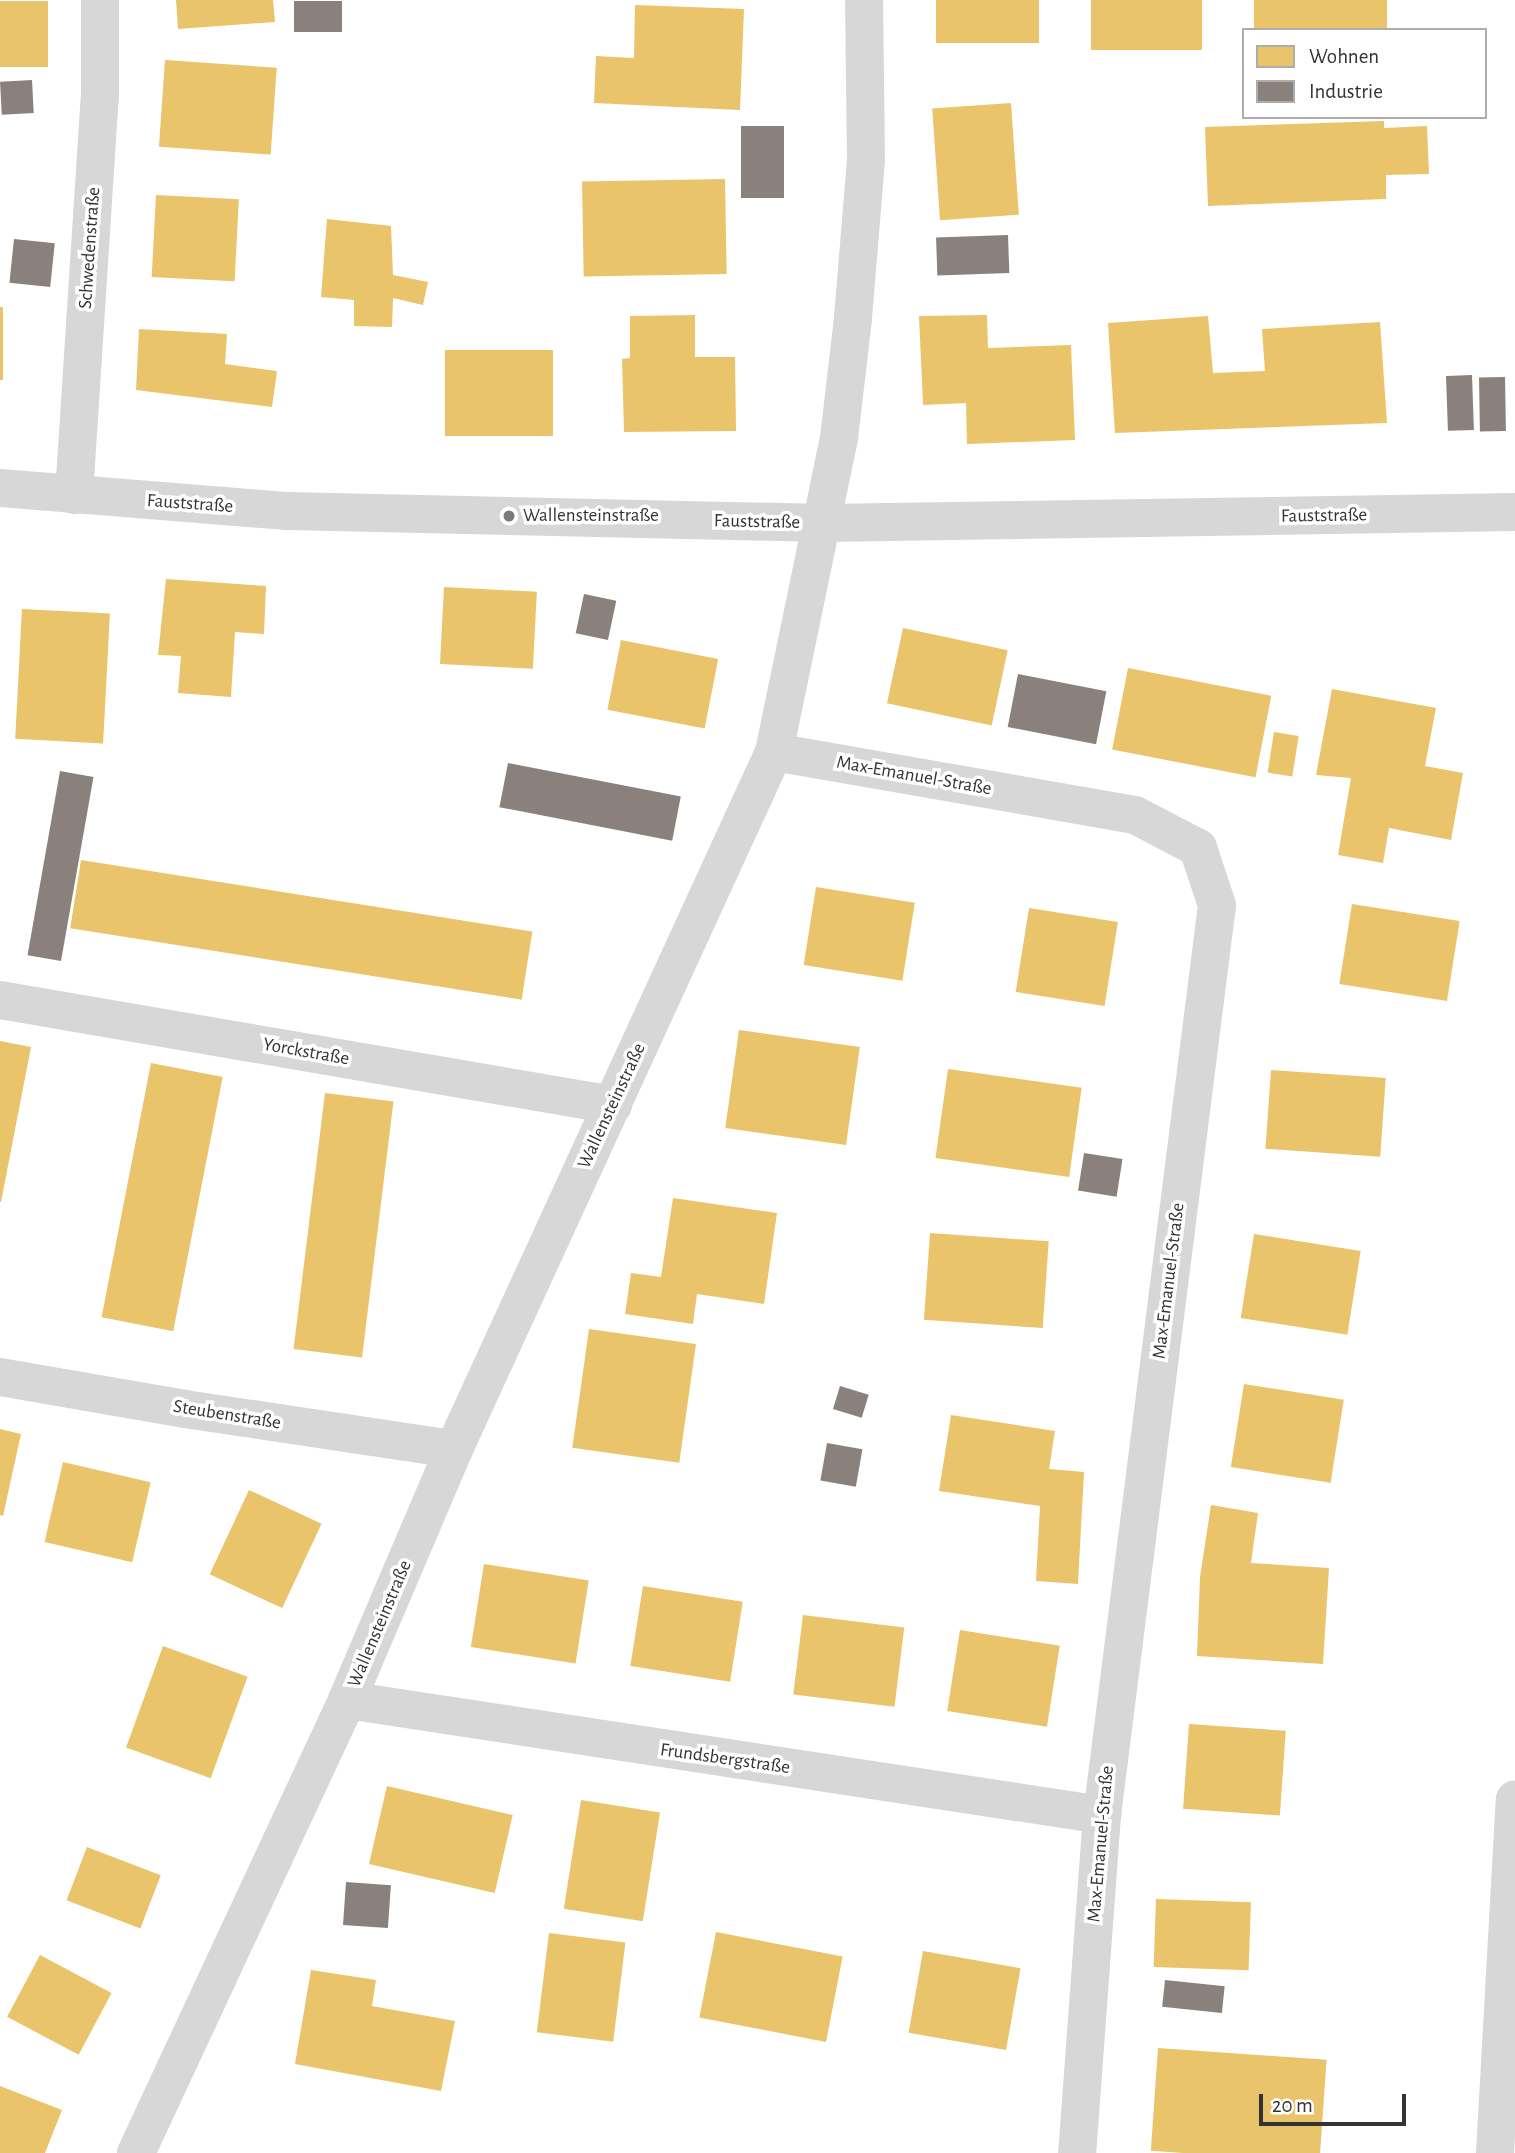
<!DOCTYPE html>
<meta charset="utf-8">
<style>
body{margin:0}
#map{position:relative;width:1515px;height:2153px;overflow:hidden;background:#fff;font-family:"Alegreya Sans",sans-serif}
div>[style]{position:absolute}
.homes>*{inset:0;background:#e9c46a;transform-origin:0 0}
.industry>*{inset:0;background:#8a817c;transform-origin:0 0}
.street>*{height:38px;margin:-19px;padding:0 19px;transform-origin:19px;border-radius:19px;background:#d7d7d7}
.dots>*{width:19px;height:19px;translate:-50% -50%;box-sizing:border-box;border:4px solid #fff;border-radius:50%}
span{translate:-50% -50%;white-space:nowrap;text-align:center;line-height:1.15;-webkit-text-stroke:7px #fff;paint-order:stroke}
.street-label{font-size:19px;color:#333}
.poi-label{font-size:19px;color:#333}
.left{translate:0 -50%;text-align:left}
.legend{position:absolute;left:1242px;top:28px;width:245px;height:91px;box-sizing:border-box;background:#fff;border:2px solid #adadad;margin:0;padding:9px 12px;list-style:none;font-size:21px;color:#333}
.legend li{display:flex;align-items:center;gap:14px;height:35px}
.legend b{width:35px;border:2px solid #adadad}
.scale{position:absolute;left:1259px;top:2094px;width:147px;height:32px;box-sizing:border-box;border:4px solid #333;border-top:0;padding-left:9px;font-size:21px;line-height:24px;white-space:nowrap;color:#333;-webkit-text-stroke:5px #fff;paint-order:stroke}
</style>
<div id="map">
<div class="homes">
<i style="clip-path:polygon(176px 0,273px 0,275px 22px,178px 29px)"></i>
<i style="left:936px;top:0;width:103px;height:43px"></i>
<i style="left:1091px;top:0;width:111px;height:50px"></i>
<i style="left:1254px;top:0;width:133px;height:30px"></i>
<i style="left:0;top:1px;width:48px;height:66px"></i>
<i style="clip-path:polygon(635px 5px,744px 9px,740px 110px,594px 103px,596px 56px,634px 58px)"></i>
<i style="left:165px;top:60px;width:112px;height:87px;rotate:4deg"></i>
<i style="left:1011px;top:103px;width:112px;height:79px;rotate:86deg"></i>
<i style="clip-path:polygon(1384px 121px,1384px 128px,1427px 126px,1429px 174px,1386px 175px,1386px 199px,1208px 206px,1205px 127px)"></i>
<i style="left:725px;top:179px;width:95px;height:143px;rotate:89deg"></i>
<i style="left:156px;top:195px;width:83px;height:82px;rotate:3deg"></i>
<i style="clip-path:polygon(327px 219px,391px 226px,393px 275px,428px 282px,423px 305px,393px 298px,392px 327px,354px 326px,354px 300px,321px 297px)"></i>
<i style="left:0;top:307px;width:3px;height:73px"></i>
<i style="clip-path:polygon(695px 315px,695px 357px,735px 357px,736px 431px,624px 432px,622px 359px,630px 358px,630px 316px)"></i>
<i style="clip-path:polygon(987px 315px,988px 348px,1071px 345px,1075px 440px,967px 444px,966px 403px,923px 405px,919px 316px)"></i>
<i style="clip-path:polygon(1208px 316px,1213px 373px,1265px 371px,1262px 329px,1380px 322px,1387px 423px,1115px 433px,1108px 323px)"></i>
<i style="clip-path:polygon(139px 329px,227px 334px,225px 364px,277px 371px,272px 407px,136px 390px)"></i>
<i style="left:553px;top:350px;width:86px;height:108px;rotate:90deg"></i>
<i style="clip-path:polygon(166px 579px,266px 586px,264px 634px,235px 632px,231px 697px,178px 693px,181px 656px,158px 655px)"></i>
<i style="left:444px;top:587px;width:93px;height:77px;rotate:3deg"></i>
<i style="left:22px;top:609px;width:88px;height:130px;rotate:3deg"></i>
<i style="left:903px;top:628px;width:107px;height:77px;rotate:12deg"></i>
<i style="left:621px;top:640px;width:99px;height:71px;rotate:11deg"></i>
<i style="left:1128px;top:668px;width:146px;height:83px;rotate:11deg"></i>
<i style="clip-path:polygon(1332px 689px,1436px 708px,1425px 766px,1463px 773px,1451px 840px,1389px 828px,1383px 863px,1338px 855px,1351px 778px,1316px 775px)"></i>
<i style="left:1274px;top:732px;width:25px;height:41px;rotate:9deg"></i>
<i style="left:81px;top:860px;width:457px;height:69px;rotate:9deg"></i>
<i style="left:816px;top:887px;width:100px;height:79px;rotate:9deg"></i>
<i style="left:1352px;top:904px;width:109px;height:81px;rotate:9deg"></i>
<i style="left:1029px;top:908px;width:90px;height:85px;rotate:9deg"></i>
<i style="left:739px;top:1030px;width:122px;height:99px;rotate:8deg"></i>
<i style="clip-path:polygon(0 1041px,31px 1047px,1px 1202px,0 1202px)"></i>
<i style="left:151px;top:1063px;width:73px;height:259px;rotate:11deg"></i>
<i style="left:948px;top:1069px;width:135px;height:90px;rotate:8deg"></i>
<i style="left:1271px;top:1070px;width:115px;height:79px;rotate:4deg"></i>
<i style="left:325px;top:1093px;width:69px;height:258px;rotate:7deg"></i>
<i style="clip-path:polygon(673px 1198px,777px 1213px,764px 1304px,697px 1294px,693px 1324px,625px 1314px,631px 1273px,661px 1277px)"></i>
<i style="left:930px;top:1233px;width:119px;height:87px;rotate:4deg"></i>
<i style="left:1254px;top:1234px;width:108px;height:85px;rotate:9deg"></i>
<i style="left:589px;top:1329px;width:108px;height:120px;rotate:8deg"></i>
<i style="left:1244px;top:1384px;width:101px;height:84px;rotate:9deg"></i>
<i style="clip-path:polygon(951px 1415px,1055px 1431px,1049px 1469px,1084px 1472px,1078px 1584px,1036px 1581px,1040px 1506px,939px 1491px)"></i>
<i style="clip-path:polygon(0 1429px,21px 1434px,3px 1516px,0 1515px)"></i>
<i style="left:63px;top:1462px;width:90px;height:82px;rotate:13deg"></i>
<i style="left:249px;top:1490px;width:80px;height:93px;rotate:25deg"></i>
<i style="clip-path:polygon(1211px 1505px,1258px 1513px,1251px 1563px,1329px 1568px,1323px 1664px,1197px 1656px,1200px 1577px)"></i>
<i style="left:484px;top:1564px;width:106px;height:84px;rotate:9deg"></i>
<i style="left:643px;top:1586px;width:101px;height:81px;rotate:9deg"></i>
<i style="left:803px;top:1615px;width:102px;height:80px;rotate:7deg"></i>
<i style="left:960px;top:1630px;width:101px;height:82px;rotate:9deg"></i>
<i style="left:163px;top:1646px;width:90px;height:108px;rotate:20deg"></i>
<i style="left:1189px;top:1724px;width:97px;height:85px;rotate:4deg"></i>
<i style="left:387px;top:1786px;width:129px;height:80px;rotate:13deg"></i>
<i style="left:581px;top:1800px;width:80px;height:110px;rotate:9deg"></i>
<i style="left:87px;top:1847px;width:79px;height:57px;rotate:21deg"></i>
<i style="left:1156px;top:1899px;width:95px;height:68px;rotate:2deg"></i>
<i style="left:716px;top:1932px;width:129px;height:87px;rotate:11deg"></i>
<i style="left:549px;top:1933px;width:77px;height:100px;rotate:7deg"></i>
<i style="left:923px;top:1951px;width:99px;height:83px;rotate:10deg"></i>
<i style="left:40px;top:1955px;width:81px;height:70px;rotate:28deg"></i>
<i style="clip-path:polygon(311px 1970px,376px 1980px,372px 2006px,455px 2021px,441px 2091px,295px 2064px)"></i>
<i style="left:1158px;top:2048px;width:169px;height:103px;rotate:4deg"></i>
<i style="clip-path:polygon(0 2086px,62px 2110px,45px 2153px,0 2153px)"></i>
</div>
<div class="industry">
<i style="left:294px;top:1px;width:48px;height:31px"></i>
<i style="left:32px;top:80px;width:33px;height:32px;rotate:87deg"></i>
<i style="left:741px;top:126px;width:43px;height:72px"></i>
<i style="left:1008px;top:235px;width:38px;height:72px;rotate:88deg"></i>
<i style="left:14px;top:239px;width:41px;height:44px;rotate:6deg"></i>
<i style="left:1472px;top:375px;width:55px;height:26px;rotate:88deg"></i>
<i style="left:1505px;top:377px;width:54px;height:26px;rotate:89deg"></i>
<i style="left:584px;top:594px;width:33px;height:40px;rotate:12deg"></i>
<i style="left:1018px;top:674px;width:90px;height:54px;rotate:11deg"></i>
<i style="left:508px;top:763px;width:176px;height:45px;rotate:11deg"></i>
<i style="left:60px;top:771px;width:34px;height:187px;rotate:10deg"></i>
<i style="left:1084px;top:1153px;width:39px;height:38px;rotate:9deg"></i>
<i style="left:840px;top:1386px;width:30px;height:24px;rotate:17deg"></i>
<i style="left:827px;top:1443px;width:36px;height:38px;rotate:10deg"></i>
<i style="left:346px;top:1882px;width:45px;height:43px;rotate:4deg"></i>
<i style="left:1165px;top:1980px;width:60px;height:27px;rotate:6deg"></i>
</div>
<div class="street">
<i style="left:0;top:488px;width:289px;rotate:4.6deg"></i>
<i style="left:288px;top:511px;width:536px;rotate:1.28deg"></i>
<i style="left:824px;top:523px;width:691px;rotate:-0.91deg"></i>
<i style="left:74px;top:495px;width:400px;rotate:-86.3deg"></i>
<i style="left:100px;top:96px;width:96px;rotate:-90deg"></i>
<i style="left:774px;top:752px;width:366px;rotate:9.9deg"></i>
<i style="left:1135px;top:815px;width:71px;rotate:27.6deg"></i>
<i style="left:1198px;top:848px;width:60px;rotate:71.6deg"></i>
<i style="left:1217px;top:905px;width:917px;rotate:97.2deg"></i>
<i style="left:1102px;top:1815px;width:339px;rotate:94.2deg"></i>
<i style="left:0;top:1000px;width:622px;rotate:9.72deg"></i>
<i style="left:0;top:1377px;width:188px;rotate:9.8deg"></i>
<i style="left:185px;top:1409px;width:272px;rotate:8.5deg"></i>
<i style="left:347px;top:1700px;width:764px;rotate:8.66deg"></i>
<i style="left:136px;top:2153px;width:500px;rotate:-65deg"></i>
<i style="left:347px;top:1700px;width:273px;rotate:-66.9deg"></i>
<i style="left:454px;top:1449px;width:767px;rotate:-65.34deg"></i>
<i style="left:774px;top:752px;width:321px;rotate:-78.3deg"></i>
<i style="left:839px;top:438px;width:121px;rotate:-83.3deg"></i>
<i style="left:853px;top:318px;width:158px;rotate:-85.3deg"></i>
<i style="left:866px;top:161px;width:161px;rotate:-90.7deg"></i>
<i style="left:1495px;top:2153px;width:354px;rotate:-86.8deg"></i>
</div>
<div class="dots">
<i style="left:509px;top:516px;background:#7a7a7a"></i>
</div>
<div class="street-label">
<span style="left:90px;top:248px;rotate:-86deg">Schwedenstraße</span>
<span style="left:190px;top:504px;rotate:4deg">Fauststraße</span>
<span style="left:1324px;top:516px;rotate:-1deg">Fauststraße</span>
<span style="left:757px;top:522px;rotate:1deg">Fauststraße</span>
<span style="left:914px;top:776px;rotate:10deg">Max-Emanuel-Straße</span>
<span style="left:306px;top:1052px;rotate:10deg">Yorckstraße</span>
<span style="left:612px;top:1106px;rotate:-65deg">Wallensteinstraße</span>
<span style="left:1169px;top:1281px;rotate:-83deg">Max-Emanuel-Straße</span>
<span style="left:227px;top:1415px;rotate:9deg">Steubenstraße</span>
<span style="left:380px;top:1624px;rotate:-67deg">Wallensteinstraße</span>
<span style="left:725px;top:1759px;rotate:8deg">Frundsbergstraße</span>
<span style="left:1101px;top:1844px;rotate:-85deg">Max-Emanuel-Straße</span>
</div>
<div class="poi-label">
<span class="left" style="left:523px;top:516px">Wallensteinstraße</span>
</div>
<ul class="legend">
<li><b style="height:19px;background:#e9c46a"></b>Wohnen</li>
<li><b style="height:19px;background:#8a817c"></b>Industrie</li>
</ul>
<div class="scale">20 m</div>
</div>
